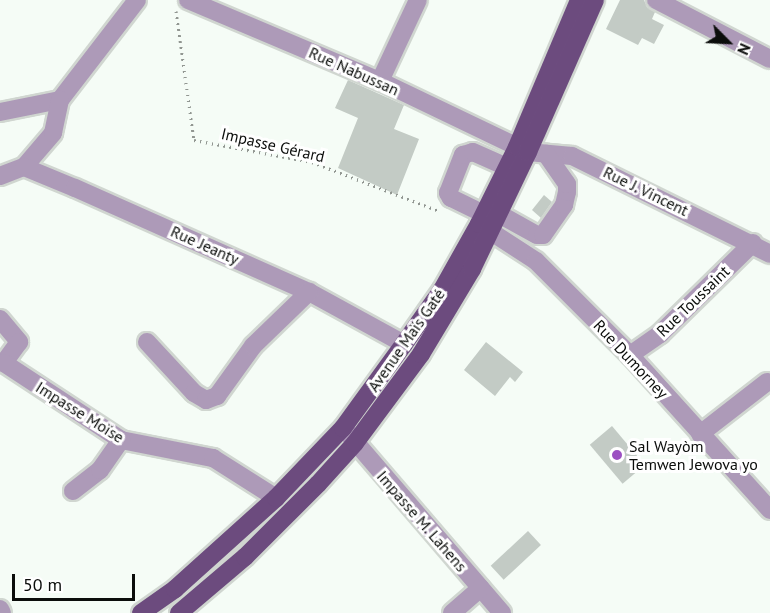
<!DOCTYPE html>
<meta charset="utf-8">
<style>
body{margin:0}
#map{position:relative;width:770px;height:613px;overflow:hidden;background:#f5fcf6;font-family:"PT Sans",sans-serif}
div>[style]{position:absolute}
.building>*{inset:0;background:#c3cbc5;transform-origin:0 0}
.path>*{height:3px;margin-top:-1.5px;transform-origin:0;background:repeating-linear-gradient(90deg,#919691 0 1.5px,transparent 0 6px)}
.roads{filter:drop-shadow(2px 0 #d0d6d0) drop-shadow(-2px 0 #d0d6d0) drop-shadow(0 2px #d0d6d0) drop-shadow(0 -2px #d0d6d0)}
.minor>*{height:18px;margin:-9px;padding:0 9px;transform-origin:9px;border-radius:9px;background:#ad9ab8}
.major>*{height:18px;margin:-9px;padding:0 9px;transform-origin:9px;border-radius:9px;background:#6c4b7e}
.dots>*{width:16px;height:16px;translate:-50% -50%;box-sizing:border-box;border:3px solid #fff;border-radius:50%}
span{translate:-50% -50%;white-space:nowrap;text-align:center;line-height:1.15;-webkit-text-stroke:6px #fff;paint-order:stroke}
.street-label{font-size:16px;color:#0b0d0b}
.poi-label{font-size:16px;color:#0b0d0b}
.left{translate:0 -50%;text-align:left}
.north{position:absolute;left:698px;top:12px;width:60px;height:60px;-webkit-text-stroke:4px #fff;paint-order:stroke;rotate:114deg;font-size:16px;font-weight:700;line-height:24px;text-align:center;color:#0b0d0b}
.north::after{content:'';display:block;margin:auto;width:21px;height:27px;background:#0b0d0b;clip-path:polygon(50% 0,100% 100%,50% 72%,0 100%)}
.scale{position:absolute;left:12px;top:574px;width:123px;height:27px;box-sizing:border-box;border:3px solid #0b0d0b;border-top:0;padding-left:8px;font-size:18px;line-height:21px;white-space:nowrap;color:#0b0d0b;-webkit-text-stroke:4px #fff;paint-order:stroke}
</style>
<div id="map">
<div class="building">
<i style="clip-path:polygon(620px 0,644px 0,647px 7px,655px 12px,652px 19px,664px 25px,654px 44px,642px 38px,638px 45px,606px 29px)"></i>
<i style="clip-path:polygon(348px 80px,404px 105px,394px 129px,419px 139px,397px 195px,338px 168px,358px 118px,335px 108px)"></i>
<i style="clip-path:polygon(544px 195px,552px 202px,541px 218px,532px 210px)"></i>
<i style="clip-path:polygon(486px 342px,523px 372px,515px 382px,510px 377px,495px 396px,464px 370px)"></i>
<i style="left:612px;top:426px;width:51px;height:29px;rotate:50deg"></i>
<i style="left:528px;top:531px;width:19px;height:51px;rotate:47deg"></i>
</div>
<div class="path">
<i style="left:176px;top:11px;width:130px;rotate:82.1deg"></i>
<i style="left:194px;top:140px;width:120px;rotate:10.6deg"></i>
<i style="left:312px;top:162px;width:136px;rotate:21.1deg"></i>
</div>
<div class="roads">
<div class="minor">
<i style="left:188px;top:0;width:208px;rotate:22.9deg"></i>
<i style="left:380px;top:81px;width:164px;rotate:25.6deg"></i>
<i style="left:528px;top:152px;width:44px;rotate:5.2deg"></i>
<i style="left:572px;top:156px;width:221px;rotate:26.3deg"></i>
<i style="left:656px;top:0;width:128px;rotate:27.4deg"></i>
<i style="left:380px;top:81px;width:89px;rotate:-64.9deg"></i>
<i style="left:0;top:112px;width:61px;rotate:-11.3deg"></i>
<i style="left:60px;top:100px;width:126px;rotate:-52.4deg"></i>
<i style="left:24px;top:167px;width:45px;rotate:-49.5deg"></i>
<i style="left:53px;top:133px;width:34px;rotate:-78deg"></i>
<i style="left:0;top:176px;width:26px;rotate:-21deg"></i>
<i style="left:24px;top:167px;width:55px;rotate:22.4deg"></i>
<i style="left:75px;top:188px;width:256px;rotate:24deg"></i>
<i style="left:309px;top:292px;width:108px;rotate:28.7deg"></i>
<i style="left:484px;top:214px;width:37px;rotate:-154deg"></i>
<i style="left:451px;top:198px;width:6px;rotate:-121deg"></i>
<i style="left:448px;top:193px;width:41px;rotate:-68.5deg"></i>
<i style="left:463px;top:155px;width:10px;rotate:-17deg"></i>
<i style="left:473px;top:152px;width:37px;rotate:24deg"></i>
<i style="left:499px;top:214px;width:43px;rotate:28.9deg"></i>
<i style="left:537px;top:235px;width:6px"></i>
<i style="left:543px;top:235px;width:37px;rotate:-55deg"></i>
<i style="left:564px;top:205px;width:13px;rotate:-77deg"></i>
<i style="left:567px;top:192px;width:8px;rotate:-90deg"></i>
<i style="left:567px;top:184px;width:37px;rotate:-125deg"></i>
<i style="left:479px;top:224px;width:68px;rotate:33deg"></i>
<i style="left:536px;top:261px;width:133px;rotate:45deg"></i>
<i style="left:630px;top:355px;width:209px;rotate:47.9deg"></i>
<i style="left:0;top:319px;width:30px;rotate:50deg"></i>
<i style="left:19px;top:342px;width:26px;rotate:126deg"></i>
<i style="left:4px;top:363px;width:140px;rotate:33.3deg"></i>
<i style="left:121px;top:440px;width:94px;rotate:11.1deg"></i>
<i style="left:213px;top:458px;width:75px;rotate:32.4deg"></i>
<i style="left:147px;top:342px;width:69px;rotate:47.3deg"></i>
<i style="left:194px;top:393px;width:14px;rotate:30deg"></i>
<i style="left:206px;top:400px;width:12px;rotate:-20deg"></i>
<i style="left:217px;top:396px;width:62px;rotate:-54.2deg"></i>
<i style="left:253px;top:346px;width:78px;rotate:-44deg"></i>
<i style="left:630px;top:355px;width:37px;rotate:-35deg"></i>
<i style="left:660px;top:334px;width:130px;rotate:-44.4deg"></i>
<i style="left:346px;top:431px;width:240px;rotate:49.4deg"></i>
<i style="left:700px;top:434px;width:85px;rotate:-37.8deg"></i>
<i style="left:73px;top:491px;width:34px;rotate:-38deg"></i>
<i style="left:100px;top:470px;width:37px;rotate:-55deg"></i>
<i style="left:0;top:609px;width:4px;rotate:63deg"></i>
<i style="left:452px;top:613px;width:38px;rotate:-41deg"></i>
</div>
<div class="major">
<i style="left:141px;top:613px;width:42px;rotate:-35.2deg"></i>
<i style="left:175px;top:589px;width:136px;rotate:-42deg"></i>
<i style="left:276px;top:498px;width:97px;rotate:-46.3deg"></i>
<i style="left:343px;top:428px;width:104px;rotate:-54deg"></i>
<i style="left:404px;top:344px;width:66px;rotate:-54.9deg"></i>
<i style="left:442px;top:290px;width:76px;rotate:-60.7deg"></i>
<i style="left:479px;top:224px;width:86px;rotate:-63.7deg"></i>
<i style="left:517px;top:147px;width:160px;rotate:-67.1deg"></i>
<i style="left:179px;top:613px;width:87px;rotate:-40.3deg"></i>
<i style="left:245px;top:557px;width:103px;rotate:-45deg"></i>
<i style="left:318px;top:484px;width:55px;rotate:-47.9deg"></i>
<i style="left:355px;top:443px;width:111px;rotate:-53.4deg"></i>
<i style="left:421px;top:354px;width:99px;rotate:-59deg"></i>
<i style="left:472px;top:269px;width:130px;rotate:-64.4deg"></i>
<i style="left:528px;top:152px;width:166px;rotate:-66.2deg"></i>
</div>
</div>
<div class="dots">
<i style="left:617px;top:455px;background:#9c50c2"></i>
</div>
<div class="street-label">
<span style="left:354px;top:71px;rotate:24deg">Rue Nabussan</span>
<span style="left:273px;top:145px;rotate:13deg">Impasse Gérard</span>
<span style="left:646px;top:191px;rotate:26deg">Rue J. Vincent</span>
<span style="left:205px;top:245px;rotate:24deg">Rue Jeanty</span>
<span style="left:693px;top:301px;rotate:-44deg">Rue Toussaint</span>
<span style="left:406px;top:340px;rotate:-55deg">Avenue Maïs Gaté</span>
<span style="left:631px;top:359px;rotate:47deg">Rue Dumorney</span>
<span style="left:80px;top:412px;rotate:32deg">Impasse Moïse</span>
<span style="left:422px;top:521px;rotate:49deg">Impasse M. Lahens</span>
</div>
<div class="poi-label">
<span class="left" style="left:629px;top:455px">Sal Wayòm<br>Temwen Jewova yo</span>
</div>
<div class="north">N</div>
<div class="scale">50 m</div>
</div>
